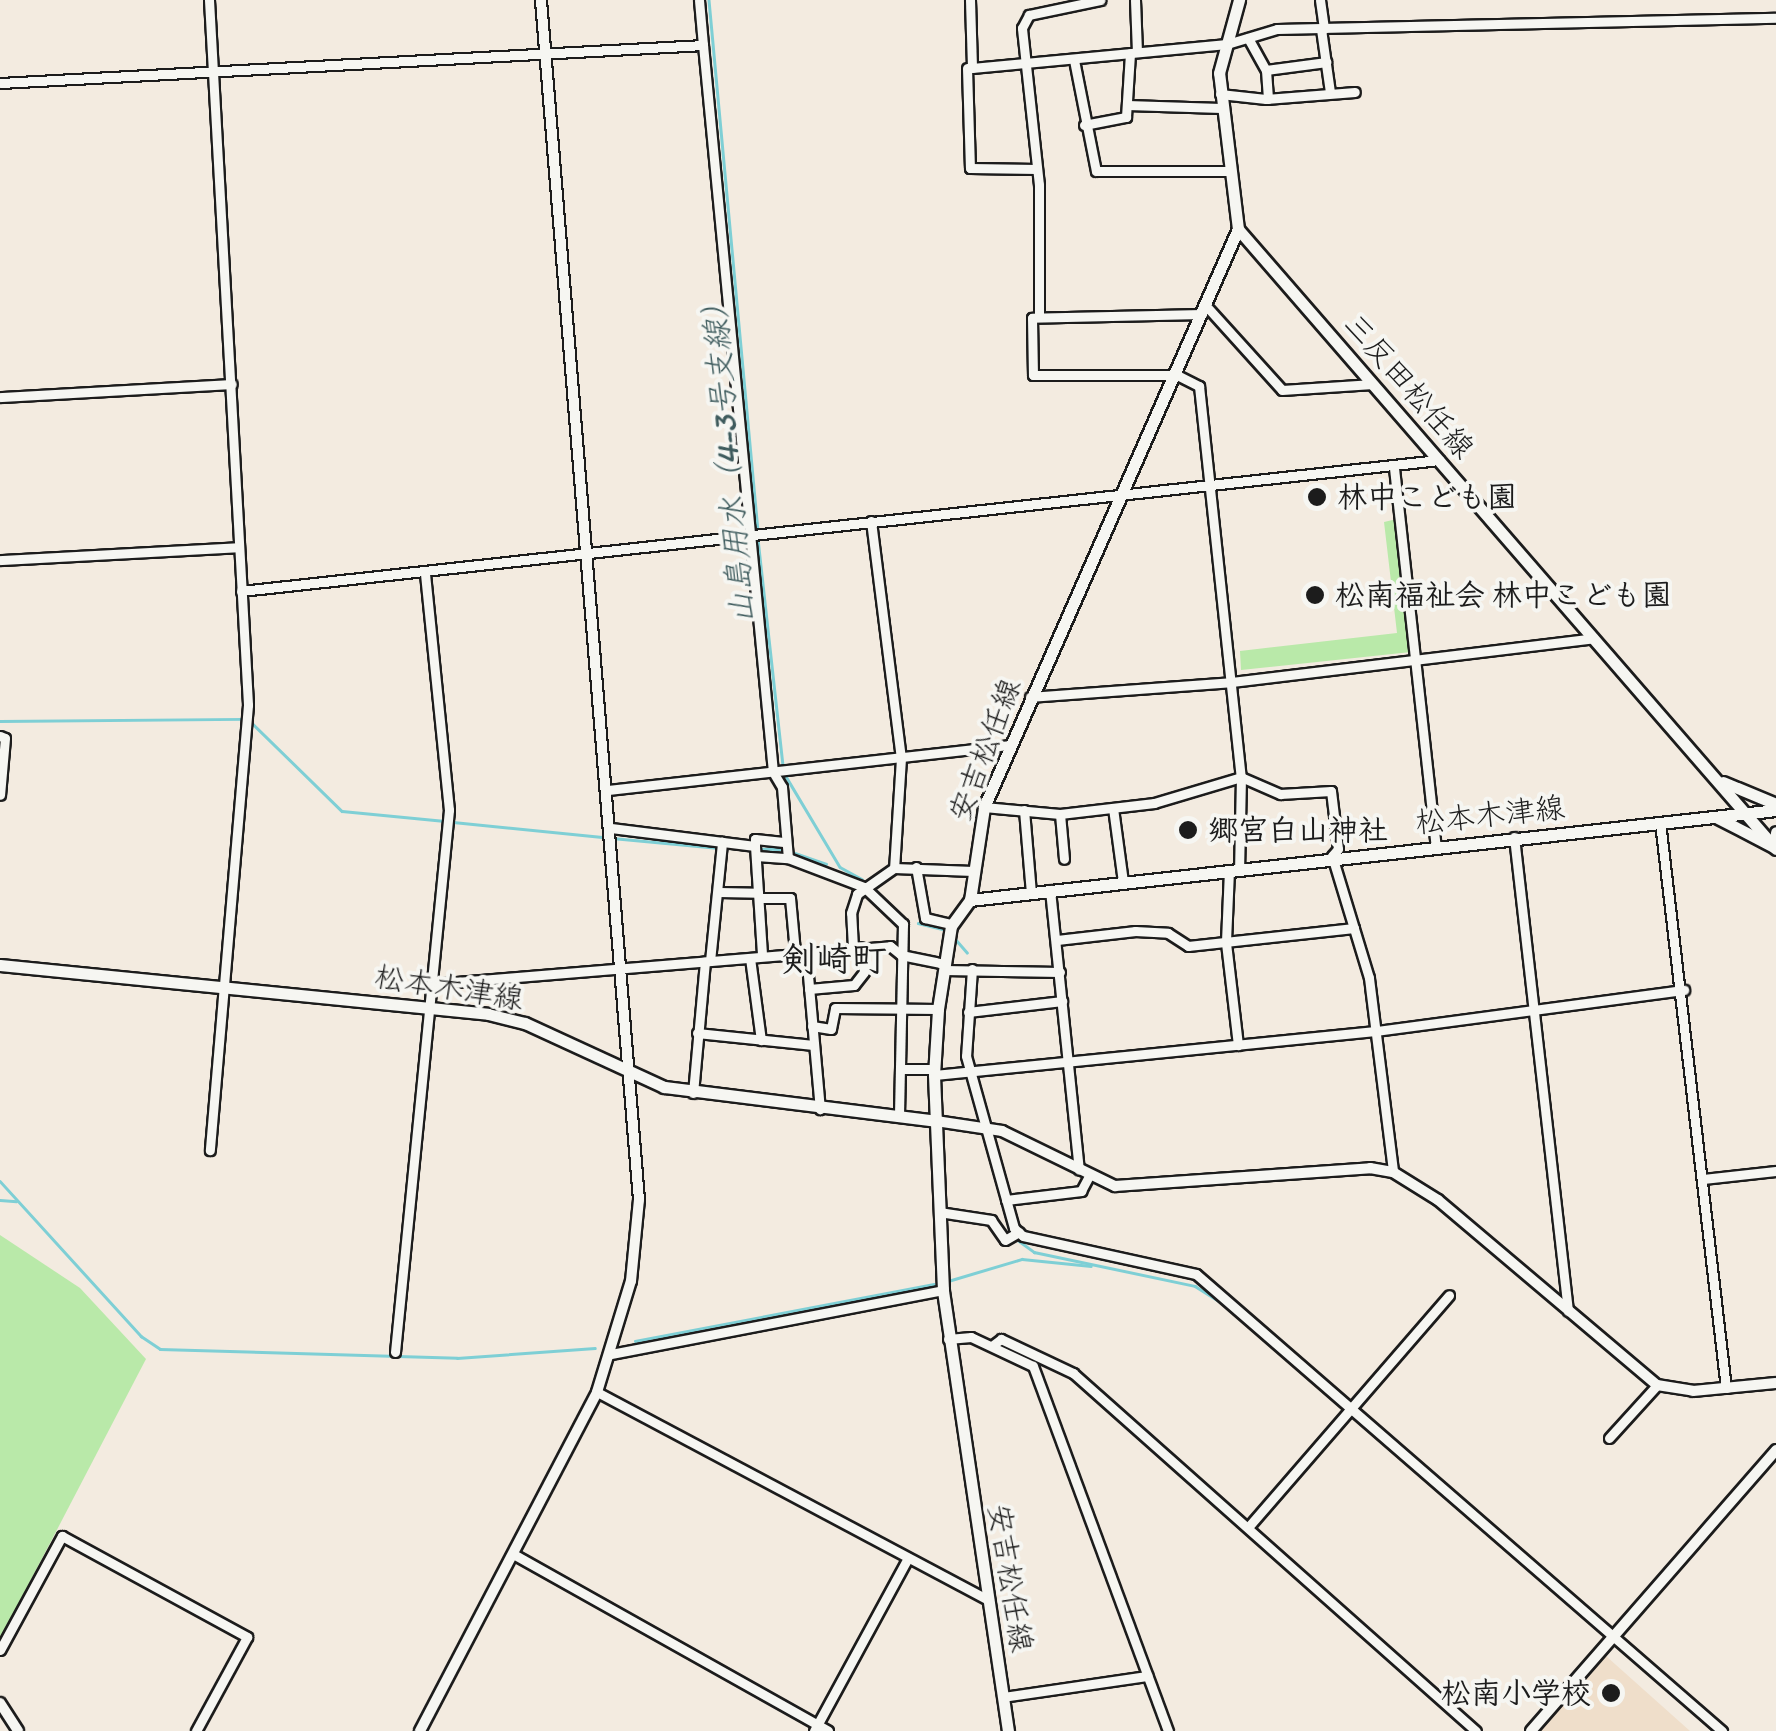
<!DOCTYPE html>
<meta charset="utf-8">
<style>
body{margin:0}
#map{position:relative;width:1776px;height:1731px;overflow:hidden;background:#f3ebe0;font-family:Itim,"Klee One",sans-serif}
div>[style]{position:absolute}
.built>*{inset:0;background:#efdeca}
.green>*{inset:0;background:#b9e9a9}
.stream>*{height:2.5px;margin:-1.25px;padding:0 1.25px;transform-origin:1.25px;border-radius:1.25px;background:#7ecfd5}
.roads{filter:drop-shadow(2px 0 #1c1c1c) drop-shadow(-2px 0 #1c1c1c) drop-shadow(0 2px #1c1c1c) drop-shadow(0 -2px #1c1c1c)}
.minor>*{height:9px;margin:-4.5px;padding:0 4.5px;transform-origin:4.5px;border-radius:4.5px;background:#f6f6f2}
.tertiary>*{height:10px;margin:-5px;padding:0 5px;transform-origin:5px;border-radius:5px;background:#f6f6f2}
.secondary>*{height:11px;margin:-5.5px;padding:0 5.5px;transform-origin:5.5px;border-radius:5.5px;background:#f6f6f2}
.dots>*{width:28px;height:28px;translate:-50% -50%;box-sizing:border-box;border:5px solid #f6f6f2;border-radius:50%}
span{translate:-50% -50%;white-space:nowrap;text-align:center;line-height:1.15;-webkit-text-stroke:8px #f6f6f2;paint-order:stroke}
.street-label{font-size:30px;color:#1c1c1c}
.poi-label{font-size:30px;color:#1c1c1c;font-weight:700}
.left{translate:0 -50%;text-align:left}
.right{translate:-100% -50%;text-align:right}
.water-label{font-size:32px;color:#3e5b5d;font-style:italic}
.quarter-label{font-size:35px;color:#1c1c1c;font-weight:700}
</style>
<div id="map">
<div class="built">
<i style="clip-path:polygon(1606px 1656px,1690px 1731px,1540px 1731px)"></i>
</div>
<div class="green">
<i style="clip-path:polygon(1397px 519px,1411px 652px,1241px 670px,1240px 651px,1397px 633px,1384px 522px)"></i>
<i style="clip-path:polygon(0 1235px,80px 1288px,146px 1359px,0 1639px)"></i>
</div>
<div class="stream">
<i style="left:709px;top:0;width:533px;rotate:84.73deg"></i>
<i style="left:758px;top:539px;width:227px;rotate:83.7deg"></i>
<i style="left:0;top:721px;width:243px;rotate:-0.5deg"></i>
<i style="left:251px;top:722px;width:127px;rotate:44.4deg"></i>
<i style="left:342px;top:811px;width:103px;rotate:5.5deg"></i>
<i style="left:784px;top:773px;width:109px;rotate:59.2deg"></i>
<i style="left:840px;top:867px;width:25px;rotate:29deg"></i>
<i style="left:453px;top:822px;width:152px;rotate:5.7deg"></i>
<i style="left:612px;top:838px;width:107px;rotate:5.3deg"></i>
<i style="left:727px;top:848px;width:53px;rotate:1.1deg"></i>
<i style="left:792px;top:852px;width:36px;rotate:19deg"></i>
<i style="left:918px;top:923px;width:29px;rotate:14deg"></i>
<i style="left:952px;top:935px;width:23px;rotate:49deg"></i>
<i style="left:983px;top:1134px;width:102px;rotate:74.1deg"></i>
<i style="left:0;top:1181px;width:210px;rotate:47.7deg"></i>
<i style="left:141px;top:1336px;width:23px;rotate:34deg"></i>
<i style="left:160px;top:1349px;width:297px;rotate:1.7deg"></i>
<i style="left:457px;top:1358px;width:138px;rotate:-4.1deg"></i>
<i style="left:0;top:1200px;width:16px;rotate:4deg"></i>
<i style="left:1015px;top:1238px;width:24px;rotate:36deg"></i>
<i style="left:1034px;top:1252px;width:165px;rotate:11.9deg"></i>
<i style="left:1195px;top:1286px;width:38px;rotate:32deg"></i>
<i style="left:948px;top:1281px;width:77px;rotate:-16.6deg"></i>
<i style="left:1022px;top:1259px;width:69px;rotate:5.8deg"></i>
<i style="left:1252px;top:1328px;width:121px;rotate:41.3deg"></i>
<i style="left:635px;top:1341px;width:304px;rotate:-10.8deg"></i>
<i style="left:1350px;top:1414px;width:336px;rotate:40.9deg"></i>
<i style="left:1618px;top:1646px;width:128px;rotate:41.5deg"></i>
</div>
<div class="roads">
<div class="minor">
<i style="left:209px;top:0;width:706px;rotate:86.83deg"></i>
<i style="left:248px;top:705px;width:447px;rotate:94.9deg"></i>
<i style="left:970px;top:0;width:68px;rotate:88.3deg"></i>
<i style="left:972px;top:68px;width:256px;rotate:-5.4deg"></i>
<i style="left:1227px;top:44px;width:52px;rotate:-16.7deg"></i>
<i style="left:1277px;top:29px;width:499px;rotate:-1.3deg"></i>
<i style="left:1135px;top:0;width:52px;rotate:87.8deg"></i>
<i style="left:1320px;top:0;width:29px;rotate:82deg"></i>
<i style="left:1321px;top:29px;width:64px;rotate:81.9deg"></i>
<i style="left:1248px;top:38px;width:37px;rotate:61deg"></i>
<i style="left:1266px;top:70px;width:29px;rotate:86deg"></i>
<i style="left:703px;top:45px;width:730px;rotate:84.5deg"></i>
<i style="left:773px;top:772px;width:17px;rotate:59deg"></i>
<i style="left:782px;top:787px;width:71px;rotate:85.2deg"></i>
<i style="left:788px;top:858px;width:81px;rotate:20.9deg"></i>
<i style="left:864px;top:887px;width:54px;rotate:43.5deg"></i>
<i style="left:903px;top:924px;width:193px;rotate:91.2deg"></i>
<i style="left:1074px;top:60px;width:113px;rotate:78.8deg"></i>
<i style="left:1096px;top:171px;width:133px"></i>
<i style="left:967px;top:68px;width:100px;rotate:88.3deg"></i>
<i style="left:970px;top:168px;width:67px;rotate:0.9deg"></i>
<i style="left:1266px;top:70px;width:61px;rotate:-7.6deg"></i>
<i style="left:0;top:83px;width:704px;rotate:-3.09deg"></i>
<i style="left:703px;top:45px;width:45px;rotate:-95.1deg"></i>
<i style="left:1220px;top:94px;width:46px;rotate:6.2deg"></i>
<i style="left:1266px;top:99px;width:89px;rotate:-4.5deg"></i>
<i style="left:1127px;top:105px;width:94px;rotate:1.8deg"></i>
<i style="left:1084px;top:125px;width:43px;rotate:-10.8deg"></i>
<i style="left:1126px;top:117px;width:64px;rotate:-86.4deg"></i>
<i style="left:1208px;top:308px;width:110px;rotate:47.9deg"></i>
<i style="left:1282px;top:390px;width:91px;rotate:-3.8deg"></i>
<i style="left:1202px;top:314px;width:170px;rotate:178.7deg"></i>
<i style="left:1032px;top:318px;width:57px;rotate:89deg"></i>
<i style="left:1033px;top:375px;width:144px"></i>
<i style="left:1177px;top:375px;width:25px;rotate:27deg"></i>
<i style="left:1199px;top:386px;width:393px;rotate:83.9deg"></i>
<i style="left:1241px;top:777px;width:92px;rotate:91.2deg"></i>
<i style="left:1039px;top:317px;width:132px;rotate:-90deg"></i>
<i style="left:1039px;top:185px;width:158px;rotate:-96.2deg"></i>
<i style="left:1022px;top:28px;width:15px;rotate:-62deg"></i>
<i style="left:1029px;top:15px;width:73px;rotate:-11.9deg"></i>
<i style="left:0;top:397px;width:232px;rotate:-3.2deg"></i>
<i style="left:1394px;top:468px;width:380px;rotate:83.7deg"></i>
<i style="left:871px;top:521px;width:239px;rotate:82.8deg"></i>
<i style="left:901px;top:758px;width:110px;rotate:93.6deg"></i>
<i style="left:894px;top:868px;width:79px;rotate:2.2deg"></i>
<i style="left:0;top:560px;width:238px;rotate:-3.1deg"></i>
<i style="left:241px;top:591px;width:1205px;rotate:-6.24deg"></i>
<i style="left:1030px;top:697px;width:203px;rotate:-4.2deg"></i>
<i style="left:1232px;top:682px;width:364px;rotate:-6.9deg"></i>
<i style="left:0;top:736px;width:5px;rotate:22deg"></i>
<i style="left:5px;top:738px;width:57px;rotate:95deg"></i>
<i style="left:608px;top:790px;width:405px;rotate:-6.4deg"></i>
<i style="left:984px;top:807px;width:76px;rotate:5.3deg"></i>
<i style="left:1060px;top:814px;width:95px;rotate:-6.7deg"></i>
<i style="left:1154px;top:803px;width:91px;rotate:-16.6deg"></i>
<i style="left:1241px;top:777px;width:43px;rotate:23.6deg"></i>
<i style="left:1280px;top:794px;width:51px;rotate:-3.4deg"></i>
<i style="left:1331px;top:791px;width:58px;rotate:83.1deg"></i>
<i style="left:1338px;top:849px;width:9px;rotate:131deg"></i>
<i style="left:1332px;top:856px;width:127px;rotate:73.1deg"></i>
<i style="left:1369px;top:978px;width:195px;rotate:82.9deg"></i>
<i style="left:1113px;top:808px;width:75px;rotate:82.3deg"></i>
<i style="left:1024px;top:810px;width:83px;rotate:85.2deg"></i>
<i style="left:1060px;top:814px;width:45px;rotate:84.9deg"></i>
<i style="left:1660px;top:822px;width:570px;rotate:83.35deg"></i>
<i style="left:611px;top:828px;width:145px;rotate:7.1deg"></i>
<i style="left:755px;top:846px;width:7px;rotate:-90deg"></i>
<i style="left:755px;top:839px;width:31px;rotate:6deg"></i>
<i style="left:1514px;top:837px;width:477px;rotate:83.5deg"></i>
<i style="left:755px;top:846px;width:108px;rotate:86.3deg"></i>
<i style="left:756px;top:856px;width:32px;rotate:4deg"></i>
<i style="left:916px;top:867px;width:52px;rotate:80deg"></i>
<i style="left:925px;top:918px;width:28px;rotate:13deg"></i>
<i style="left:1229px;top:870px;width:73px;rotate:92.4deg"></i>
<i style="left:1226px;top:943px;width:103px;rotate:83.3deg"></i>
<i style="left:1050px;top:890px;width:281px;rotate:84.1deg"></i>
<i style="left:719px;top:892px;width:39px;rotate:1deg"></i>
<i style="left:759px;top:898px;width:31px"></i>
<i style="left:790px;top:898px;width:54px;rotate:84.7deg"></i>
<i style="left:1057px;top:940px;width:79px;rotate:-6.6deg"></i>
<i style="left:1135px;top:931px;width:33px;rotate:3deg"></i>
<i style="left:1168px;top:933px;width:24px;rotate:33deg"></i>
<i style="left:1188px;top:946px;width:167px;rotate:-6.2deg"></i>
<i style="left:853px;top:948px;width:35px;rotate:-93deg"></i>
<i style="left:851px;top:913px;width:20px;rotate:-72deg"></i>
<i style="left:857px;top:894px;width:45px;rotate:-35.1deg"></i>
<i style="left:806px;top:953px;width:157px;rotate:84.9deg"></i>
<i style="left:750px;top:958px;width:83px;rotate:82.4deg"></i>
<i style="left:710px;top:961px;width:120px;rotate:-84.2deg"></i>
<i style="left:972px;top:969px;width:87px;rotate:93.9deg"></i>
<i style="left:966px;top:1056px;width:179px;rotate:74.4deg"></i>
<i style="left:1014px;top:1228px;width:12px;rotate:42deg"></i>
<i style="left:1023px;top:1236px;width:177px;rotate:12.4deg"></i>
<i style="left:1196px;top:1274px;width:697px;rotate:40.98deg"></i>
<i style="left:944px;top:970px;width:116px;rotate:1deg"></i>
<i style="left:432px;top:984px;width:460px;rotate:-4.7deg"></i>
<i style="left:890px;top:946px;width:14px;rotate:39deg"></i>
<i style="left:901px;top:955px;width:45px;rotate:11.6deg"></i>
<i style="left:809px;top:989px;width:45px;rotate:-5.1deg"></i>
<i style="left:854px;top:985px;width:16px;rotate:-52deg"></i>
<i style="left:864px;top:972px;width:25px;rotate:-97deg"></i>
<i style="left:968px;top:1012px;width:95px;rotate:-6.7deg"></i>
<i style="left:812px;top:1026px;width:19px;rotate:9deg"></i>
<i style="left:831px;top:1029px;width:21px;rotate:-79deg"></i>
<i style="left:835px;top:1008px;width:103px;rotate:0.6deg"></i>
<i style="left:697px;top:1033px;width:117px;rotate:5.9deg"></i>
<i style="left:901px;top:1069px;width:33px"></i>
<i style="left:934px;top:1075px;width:444px;rotate:-5.7deg"></i>
<i style="left:1376px;top:1031px;width:311px;rotate:-7.6deg"></i>
<i style="left:693px;top:1093px;width:132px;rotate:-84.8deg"></i>
<i style="left:1703px;top:1179px;width:73px;rotate:-6.3deg"></i>
<i style="left:1006px;top:1200px;width:76px;rotate:-6.8deg"></i>
<i style="left:1081px;top:1191px;width:17px;rotate:-62deg"></i>
<i style="left:939px;top:1212px;width:53px;rotate:8.7deg"></i>
<i style="left:991px;top:1220px;width:24px;rotate:55deg"></i>
<i style="left:1005px;top:1240px;width:16px;rotate:-30deg"></i>
<i style="left:948px;top:1339px;width:23px;rotate:-5deg"></i>
<i style="left:971px;top:1337px;width:68px;rotate:25.1deg"></i>
<i style="left:1033px;top:1366px;width:389px;rotate:69.7deg"></i>
<i style="left:993px;top:1345px;width:10px;rotate:-37deg"></i>
<i style="left:1001px;top:1339px;width:80px;rotate:25.3deg"></i>
<i style="left:1073px;top:1373px;width:539px;rotate:41.62deg"></i>
<i style="left:395px;top:1352px;width:545px;rotate:-84.31deg"></i>
<i style="left:449px;top:810px;width:239px;rotate:-95.8deg"></i>
<i style="left:611px;top:1354px;width:338px;rotate:-10.9deg"></i>
<i style="left:597px;top:1392px;width:443px;rotate:28deg"></i>
<i style="left:1609px;top:1438px;width:72px;rotate:-47.8deg"></i>
<i style="left:1250px;top:1525px;width:304px;rotate:-49.1deg"></i>
<i style="left:515px;top:1555px;width:359px;rotate:29.3deg"></i>
<i style="left:0;top:1650px;width:130px;rotate:-61.5deg"></i>
<i style="left:62px;top:1536px;width:211px;rotate:28.6deg"></i>
<i style="left:247px;top:1637px;width:107px;rotate:118.5deg"></i>
<i style="left:1003px;top:1697px;width:146px;rotate:-8.3deg"></i>
<i style="left:814px;top:1731px;width:197px;rotate:-61.5deg"></i>
</div>
<div class="tertiary">
<i style="left:936px;top:1121px;width:67px;rotate:8.6deg"></i>
<i style="left:1002px;top:1131px;width:126px;rotate:26deg"></i>
<i style="left:1115px;top:1186px;width:256px;rotate:-4deg"></i>
<i style="left:1370px;top:1168px;width:23px;rotate:10deg"></i>
<i style="left:1393px;top:1172px;width:53px;rotate:31.9deg"></i>
<i style="left:1438px;top:1200px;width:287px;rotate:40.2deg"></i>
<i style="left:1657px;top:1385px;width:36px;rotate:9deg"></i>
<i style="left:1693px;top:1391px;width:83px;rotate:-5.5deg"></i>
<i style="left:0;top:1703px;width:33px;rotate:57deg"></i>
<i style="left:420px;top:1731px;width:382px;rotate:-62.4deg"></i>
<i style="left:597px;top:1392px;width:116px;rotate:-73deg"></i>
<i style="left:631px;top:1281px;width:81px;rotate:-84.4deg"></i>
<i style="left:639px;top:1200px;width:1204px;rotate:-94.67deg"></i>
<i style="left:1531px;top:1731px;width:373px;rotate:-48.9deg"></i>
</div>
<div class="secondary">
<i style="left:1238px;top:229px;width:821px;rotate:49.05deg"></i>
<i style="left:1723px;top:782px;width:57px;rotate:22.5deg"></i>
<i style="left:1718px;top:818px;width:63px;rotate:27.4deg"></i>
<i style="left:1774px;top:847px;width:15px;rotate:-82deg"></i>
<i style="left:970px;top:900px;width:811px;rotate:-6.37deg"></i>
<i style="left:0;top:965px;width:490px;rotate:5.7deg"></i>
<i style="left:488px;top:1014px;width:38px;rotate:14deg"></i>
<i style="left:525px;top:1023px;width:153px;rotate:24.7deg"></i>
<i style="left:664px;top:1087px;width:274px;rotate:7.1deg"></i>
<i style="left:1008px;top:1731px;width:446px;rotate:-98.4deg"></i>
<i style="left:943px;top:1290px;width:215px;rotate:-92.4deg"></i>
<i style="left:934px;top:1075px;width:66px;rotate:-86.5deg"></i>
<i style="left:938px;top:1009px;width:84px;rotate:-81.1deg"></i>
<i style="left:951px;top:926px;width:32px;rotate:-54deg"></i>
<i style="left:970px;top:900px;width:94px;rotate:-81.4deg"></i>
<i style="left:984px;top:807px;width:631px;rotate:-66.28deg"></i>
<i style="left:1238px;top:229px;width:157px;rotate:-96.9deg"></i>
<i style="left:1219px;top:73px;width:76px;rotate:-74.7deg"></i>
</div>
</div>
<div class="dots">
<i style="left:1317px;top:497px;background:#1c1c1c"></i>
<i style="left:1315px;top:595px;background:#1c1c1c"></i>
<i style="left:1188px;top:830px;background:#1c1c1c"></i>
<i style="left:1611px;top:1693px;background:#1c1c1c"></i>
</div>
<div class="street-label">
<span style="left:1409px;top:386px;rotate:49deg">三反田松任線</span>
<span style="left:985px;top:750px;rotate:-69deg">安吉松任線</span>
<span style="left:1490px;top:815px;rotate:-6deg">松本木津線</span>
<span style="left:449px;top:988px;rotate:9deg">松本木津線</span>
<span style="left:1010px;top:1578px;rotate:81deg">安吉松任線</span>
</div>
<div class="poi-label">
<span class="left" style="left:1337px;top:497px">林中こども園</span>
<span class="left" style="left:1335px;top:595px">松南福祉会 林中こども園</span>
<span class="left" style="left:1208px;top:830px">郷宮白山神社</span>
<span class="right" style="left:1591px;top:1693px">松南小学校</span>
</div>
<div class="water-label">
<span style="left:728px;top:456px;rotate:-95deg">山島用水（4-3号支線）</span>
</div>
<div class="quarter-label">
<span style="left:834px;top:959px">剣崎町</span>
</div>
</div>
